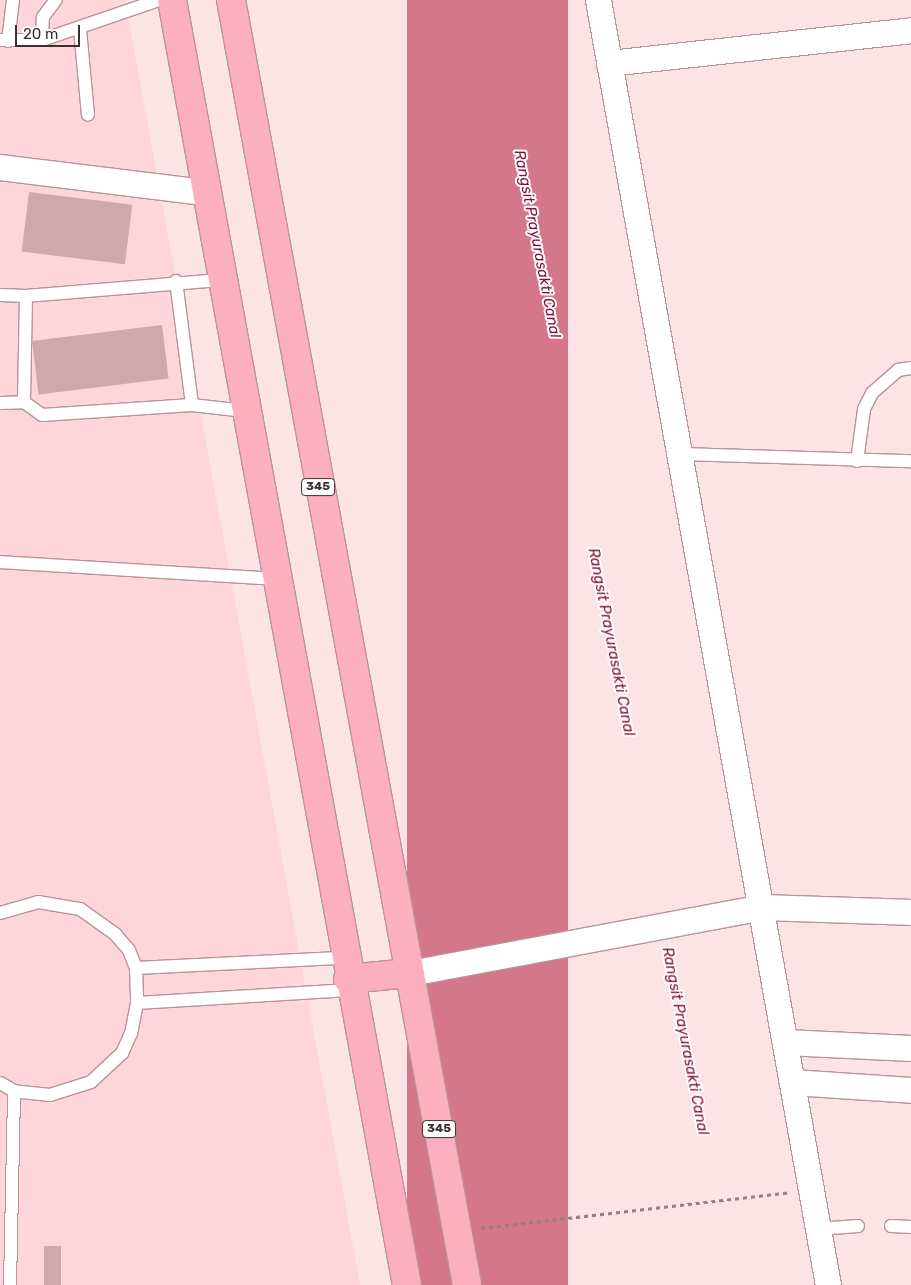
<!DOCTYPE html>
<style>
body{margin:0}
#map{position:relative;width:911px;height:1285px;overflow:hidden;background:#fce3e6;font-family:Rubik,sans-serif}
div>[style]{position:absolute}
.built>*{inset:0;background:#fdd5db}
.water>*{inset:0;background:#d47889;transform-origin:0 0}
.building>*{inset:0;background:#cea8ad;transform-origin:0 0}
.path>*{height:3px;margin-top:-1.5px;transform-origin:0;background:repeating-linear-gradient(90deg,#958183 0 4px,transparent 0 8px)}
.roads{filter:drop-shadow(1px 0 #b99399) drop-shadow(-1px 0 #b99399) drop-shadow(0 1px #b99399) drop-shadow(0 -1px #b99399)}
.lane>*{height:12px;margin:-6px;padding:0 6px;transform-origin:6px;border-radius:6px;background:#fff}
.street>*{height:25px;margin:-12.5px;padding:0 12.5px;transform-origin:12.5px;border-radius:12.5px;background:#fff}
.primary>*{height:28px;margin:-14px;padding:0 14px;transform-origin:14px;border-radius:14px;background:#fcafbf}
span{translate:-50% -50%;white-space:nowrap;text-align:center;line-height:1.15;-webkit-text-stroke:4px #fff;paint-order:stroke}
.shield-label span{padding:1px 4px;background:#fff;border:1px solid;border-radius:4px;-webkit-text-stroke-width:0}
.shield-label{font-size:12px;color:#3d2e30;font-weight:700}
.water-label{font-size:15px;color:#831237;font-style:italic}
.scale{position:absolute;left:15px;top:25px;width:65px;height:22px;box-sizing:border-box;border:2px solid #3d2e30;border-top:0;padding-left:6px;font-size:15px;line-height:18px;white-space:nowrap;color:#3d2e30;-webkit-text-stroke:4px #fff;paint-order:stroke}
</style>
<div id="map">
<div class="built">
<i style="clip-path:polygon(0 0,125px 0,360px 1285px,0 1285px)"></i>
</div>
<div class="water">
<i style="left:407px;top:0;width:161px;height:1304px"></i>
</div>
<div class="building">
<i style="left:29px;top:192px;width:104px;height:60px;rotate:7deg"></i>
<i style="left:162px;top:325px;width:54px;height:131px;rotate:83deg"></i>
<i style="left:44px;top:1246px;width:17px;height:39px"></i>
</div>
<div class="path">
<i style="left:481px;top:1228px;width:311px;rotate:-6.6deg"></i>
</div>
<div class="roads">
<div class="lane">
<i style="left:80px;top:29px;width:86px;rotate:84.7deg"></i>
<i style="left:0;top:40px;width:42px"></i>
<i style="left:42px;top:40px;width:124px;rotate:-18.9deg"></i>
<i style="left:42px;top:40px;width:23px;rotate:-88deg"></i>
<i style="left:43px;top:17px;width:21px;rotate:-53deg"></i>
<i style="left:8px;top:41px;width:41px;rotate:-83deg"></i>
<i style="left:220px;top:280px;width:195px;rotate:175.3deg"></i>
<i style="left:26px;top:296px;width:106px;rotate:91.1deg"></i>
<i style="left:24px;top:402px;width:22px;rotate:36deg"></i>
<i style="left:42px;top:415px;width:150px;rotate:-3.8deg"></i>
<i style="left:192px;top:405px;width:53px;rotate:6.5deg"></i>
<i style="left:176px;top:281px;width:125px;rotate:82.6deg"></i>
<i style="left:0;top:295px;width:26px;rotate:2deg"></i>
<i style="left:0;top:403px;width:24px;rotate:-2deg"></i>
<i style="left:682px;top:454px;width:229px;rotate:1.8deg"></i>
<i style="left:857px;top:461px;width:52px;rotate:-82.3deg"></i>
<i style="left:864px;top:409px;width:18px;rotate:-63deg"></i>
<i style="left:872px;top:393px;width:35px;rotate:-41deg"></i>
<i style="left:898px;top:370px;width:13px;rotate:-9deg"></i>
<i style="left:0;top:562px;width:276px;rotate:3.5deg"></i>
<i style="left:0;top:913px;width:40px;rotate:-16deg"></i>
<i style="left:38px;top:902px;width:43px;rotate:9.5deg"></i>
<i style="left:80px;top:909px;width:43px;rotate:35.5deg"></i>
<i style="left:115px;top:934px;width:21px;rotate:49deg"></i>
<i style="left:129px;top:950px;width:19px;rotate:69deg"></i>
<i style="left:136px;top:968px;width:35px;rotate:88deg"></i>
<i style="left:137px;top:1003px;width:31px;rotate:101deg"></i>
<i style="left:131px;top:1033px;width:22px;rotate:114deg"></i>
<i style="left:122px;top:1053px;width:42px;rotate:136.9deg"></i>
<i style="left:91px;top:1082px;width:43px;rotate:162.4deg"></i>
<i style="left:50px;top:1095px;width:36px;rotate:-174deg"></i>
<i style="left:14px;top:1091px;width:16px;rotate:-150deg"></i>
<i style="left:136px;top:968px;width:208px;rotate:-2.8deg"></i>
<i style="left:137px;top:1003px;width:213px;rotate:-3.5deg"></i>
<i style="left:891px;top:1226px;width:20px;rotate:3deg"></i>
<i style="left:818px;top:1229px;width:40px;rotate:-4.3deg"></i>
<i style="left:10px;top:1285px;width:194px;rotate:-88.8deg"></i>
</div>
<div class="street">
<i style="left:598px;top:0;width:1305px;rotate:79.85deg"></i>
<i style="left:609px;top:63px;width:304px;rotate:-6.2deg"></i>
<i style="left:0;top:167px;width:207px;rotate:7deg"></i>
<i style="left:410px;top:973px;width:358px;rotate:-10.6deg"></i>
<i style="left:762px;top:907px;width:149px;rotate:1.9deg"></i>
<i style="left:785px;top:1042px;width:126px;rotate:2.7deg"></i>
<i style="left:792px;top:1082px;width:119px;rotate:3.8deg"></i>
</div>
<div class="primary">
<i style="left:172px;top:0;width:1306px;rotate:79.64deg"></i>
<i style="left:231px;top:0;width:1306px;rotate:79.59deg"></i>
<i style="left:348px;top:979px;width:62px;rotate:-5.5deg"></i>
</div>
</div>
<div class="shield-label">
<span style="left:318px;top:487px">345</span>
<span style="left:439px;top:1129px">345</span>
</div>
<div class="water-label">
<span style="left:537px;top:244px;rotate:79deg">Rangsit Prayurasakti Canal</span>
<span style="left:611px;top:642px;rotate:79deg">Rangsit Prayurasakti Canal</span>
<span style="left:685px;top:1041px;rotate:79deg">Rangsit Prayurasakti Canal</span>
</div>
<div class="scale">20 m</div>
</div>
